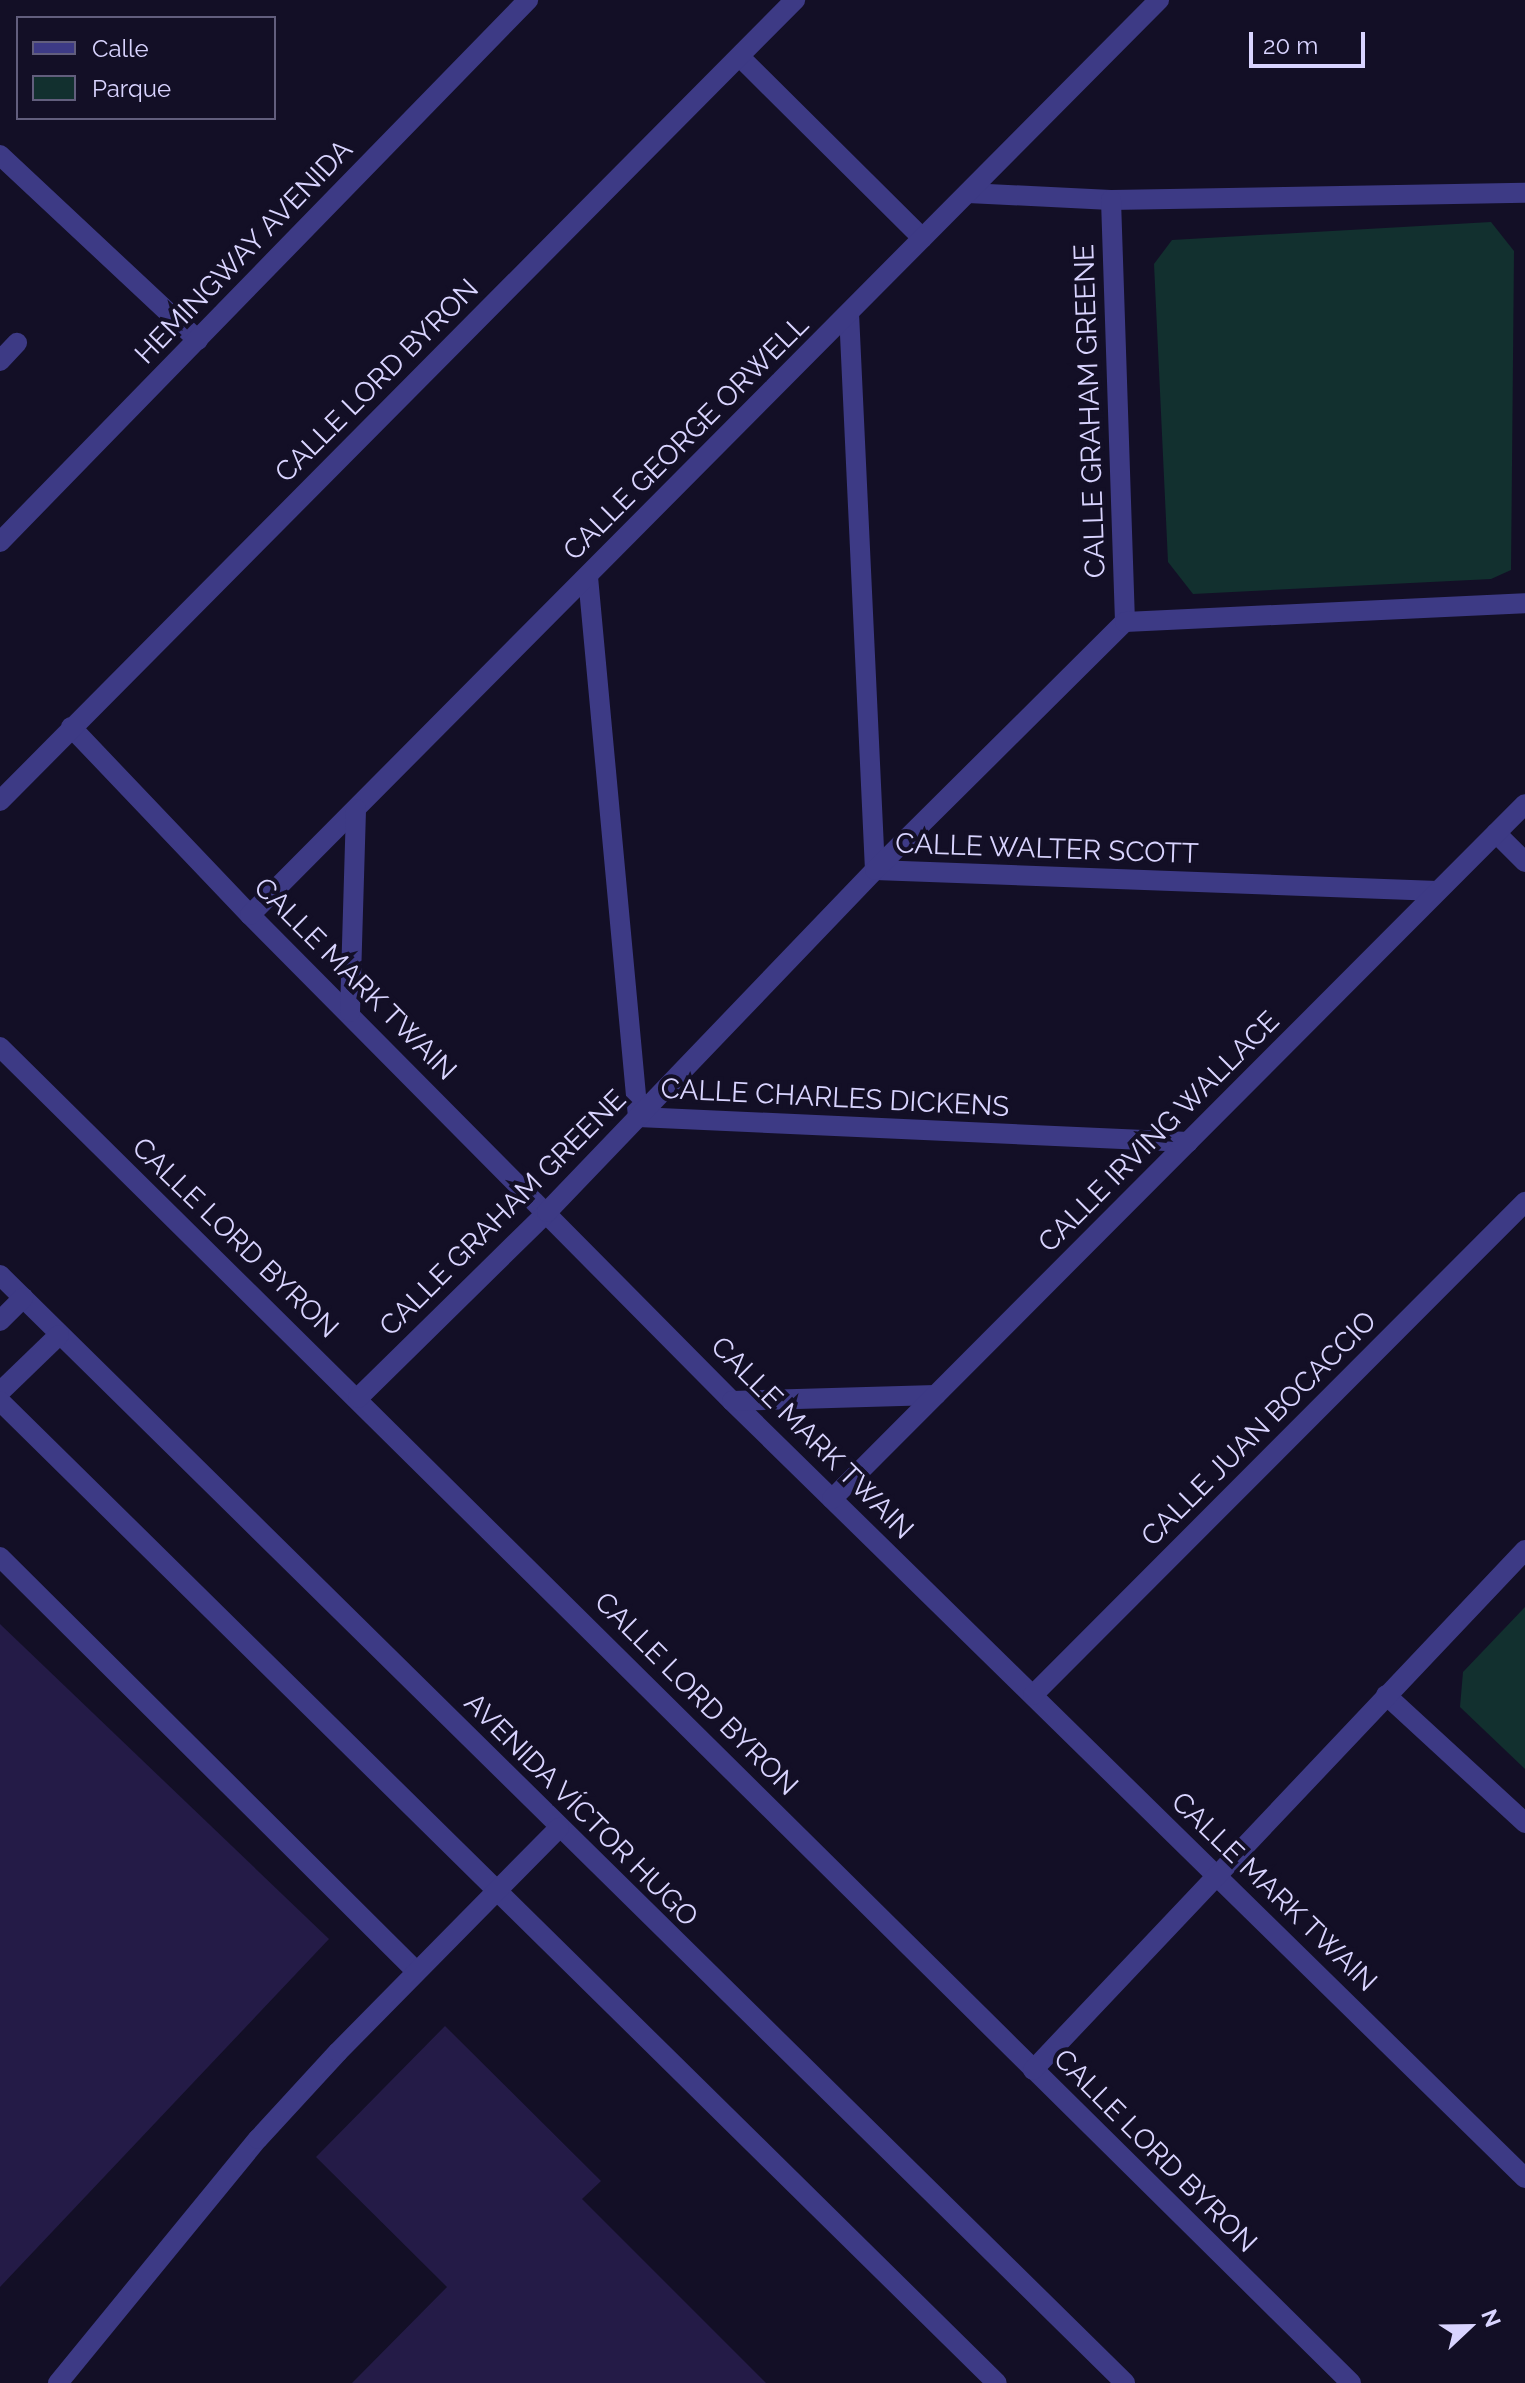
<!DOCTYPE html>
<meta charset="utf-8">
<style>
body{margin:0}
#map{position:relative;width:1525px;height:2383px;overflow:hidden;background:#130f26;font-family:Raleway,sans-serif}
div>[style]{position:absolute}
.green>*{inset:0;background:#12302f}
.building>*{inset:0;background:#241b47}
.minor>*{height:20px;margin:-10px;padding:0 10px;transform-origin:10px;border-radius:10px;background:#3d3a85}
span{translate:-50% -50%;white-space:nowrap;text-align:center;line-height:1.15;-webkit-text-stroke:8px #130f26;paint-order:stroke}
.street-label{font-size:28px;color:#d9d4ff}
.legend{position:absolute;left:16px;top:16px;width:260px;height:104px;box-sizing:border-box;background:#130f26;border:2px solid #625e7d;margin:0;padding:10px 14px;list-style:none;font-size:24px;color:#d9d4ff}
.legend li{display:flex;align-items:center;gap:16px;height:40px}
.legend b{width:40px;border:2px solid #625e7d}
.north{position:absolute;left:1429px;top:2287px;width:80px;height:80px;-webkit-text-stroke:6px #130f26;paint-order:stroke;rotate:68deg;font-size:22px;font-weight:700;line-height:32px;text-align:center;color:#d9d4ff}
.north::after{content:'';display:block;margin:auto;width:28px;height:36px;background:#d9d4ff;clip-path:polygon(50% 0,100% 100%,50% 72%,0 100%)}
.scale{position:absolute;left:1249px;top:32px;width:116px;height:36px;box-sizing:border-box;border:4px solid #d9d4ff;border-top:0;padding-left:10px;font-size:24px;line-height:28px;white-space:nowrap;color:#d9d4ff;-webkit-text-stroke:6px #130f26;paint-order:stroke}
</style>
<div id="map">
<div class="green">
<i style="clip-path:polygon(1491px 222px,1514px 251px,1511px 570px,1491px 579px,1193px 594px,1168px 562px,1154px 264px,1172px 240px)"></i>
<i style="clip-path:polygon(1525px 1607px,1525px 1769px,1460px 1707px,1463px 1672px)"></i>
</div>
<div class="building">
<i style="clip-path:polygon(0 1624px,329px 1939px,0 2287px)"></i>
<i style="clip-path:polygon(445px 2026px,601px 2181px,582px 2199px,766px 2383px,352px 2383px,447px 2287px,316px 2157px)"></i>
</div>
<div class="minor">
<i style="left:740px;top:57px;width:257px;rotate:44.8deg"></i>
<i style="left:0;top:155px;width:271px;rotate:43.1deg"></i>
<i style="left:968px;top:193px;width:143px;rotate:2.8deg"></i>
<i style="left:1111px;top:200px;width:414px;rotate:-1deg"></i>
<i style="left:1111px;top:200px;width:422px;rotate:88.1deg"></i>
<i style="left:849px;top:313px;width:558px;rotate:87.33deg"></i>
<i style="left:875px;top:870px;width:563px;rotate:2.14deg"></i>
<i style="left:0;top:361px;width:25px;rotate:-47deg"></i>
<i style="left:0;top:542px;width:757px;rotate:-45.75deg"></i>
<i style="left:588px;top:577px;width:542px;rotate:84.71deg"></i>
<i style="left:638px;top:1117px;width:551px;rotate:2.6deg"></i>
<i style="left:71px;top:727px;width:260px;rotate:46.4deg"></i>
<i style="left:250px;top:915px;width:684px;rotate:45.24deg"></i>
<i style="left:732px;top:1401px;width:1110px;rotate:44.42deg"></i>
<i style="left:0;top:801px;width:1129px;rotate:-45.22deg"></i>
<i style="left:1496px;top:833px;width:41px;rotate:45deg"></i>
<i style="left:250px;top:915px;width:1290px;rotate:-45.19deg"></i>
<i style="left:350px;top:1012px;width:203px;rotate:-88.3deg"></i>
<i style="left:0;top:1047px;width:1900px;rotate:44.68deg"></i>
<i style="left:0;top:1275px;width:1579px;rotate:44.56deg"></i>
<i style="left:0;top:1321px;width:33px;rotate:-45deg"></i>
<i style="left:0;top:1392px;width:82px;rotate:-44deg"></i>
<i style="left:358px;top:1398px;width:265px;rotate:-44.5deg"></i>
<i style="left:547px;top:1212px;width:474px;rotate:-46.2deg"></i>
<i style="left:875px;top:870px;width:352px;rotate:-44.8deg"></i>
<i style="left:1125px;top:622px;width:400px;rotate:-2.7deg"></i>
<i style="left:0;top:1401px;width:1399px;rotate:44.57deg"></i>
<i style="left:732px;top:1401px;width:204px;rotate:-1.7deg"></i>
<i style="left:832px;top:1499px;width:981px;rotate:-45.08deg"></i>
<i style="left:0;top:1557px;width:587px;rotate:44.86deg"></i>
<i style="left:1033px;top:1695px;width:697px;rotate:-45.06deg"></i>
<i style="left:1386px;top:1695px;width:189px;rotate:42.6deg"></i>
<i style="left:1033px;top:2070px;width:716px;rotate:-46.58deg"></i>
<i style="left:58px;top:2383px;width:315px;rotate:-50.7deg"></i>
<i style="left:258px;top:2139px;width:118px;rotate:-47.4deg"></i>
<i style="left:338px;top:2052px;width:315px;rotate:-45.4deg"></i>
</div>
<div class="street-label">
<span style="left:244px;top:252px;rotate:-46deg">HEMINGWAY AVENIDA</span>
<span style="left:377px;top:381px;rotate:-45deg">CALLE LORD BYRON</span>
<span style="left:1090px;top:411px;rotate:-92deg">CALLE GRAHAM GREENE</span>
<span style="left:686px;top:438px;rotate:-45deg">CALLE GEORGE ORWELL</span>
<span style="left:1047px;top:849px;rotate:2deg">CALLE WALTER SCOTT</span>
<span style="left:355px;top:979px;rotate:45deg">CALLE MARK TWAIN</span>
<span style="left:835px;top:1098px;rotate:3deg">CALLE CHARLES DICKENS</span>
<span style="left:1159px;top:1132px;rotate:-45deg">CALLE IRVING WALLACE</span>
<span style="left:503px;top:1213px;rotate:-45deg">CALLE GRAHAM GREENE</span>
<span style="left:235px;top:1238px;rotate:44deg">CALLE LORD BYRON</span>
<span style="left:1259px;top:1429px;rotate:-45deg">CALLE JUAN BOCACCIO</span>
<span style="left:812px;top:1438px;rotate:45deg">CALLE MARK TWAIN</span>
<span style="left:696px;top:1694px;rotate:45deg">CALLE LORD BYRON</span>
<span style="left:581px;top:1810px;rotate:45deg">AVENIDA VÍCTOR HUGO</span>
<span style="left:1274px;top:1892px;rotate:44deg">CALLE MARK TWAIN</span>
<span style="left:1155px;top:2151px;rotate:45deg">CALLE LORD BYRON</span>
</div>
<ul class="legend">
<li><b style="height:10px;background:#3d3a85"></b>Calle</li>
<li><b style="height:22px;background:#12302f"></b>Parque</li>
</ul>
<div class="north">N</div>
<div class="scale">20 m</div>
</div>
